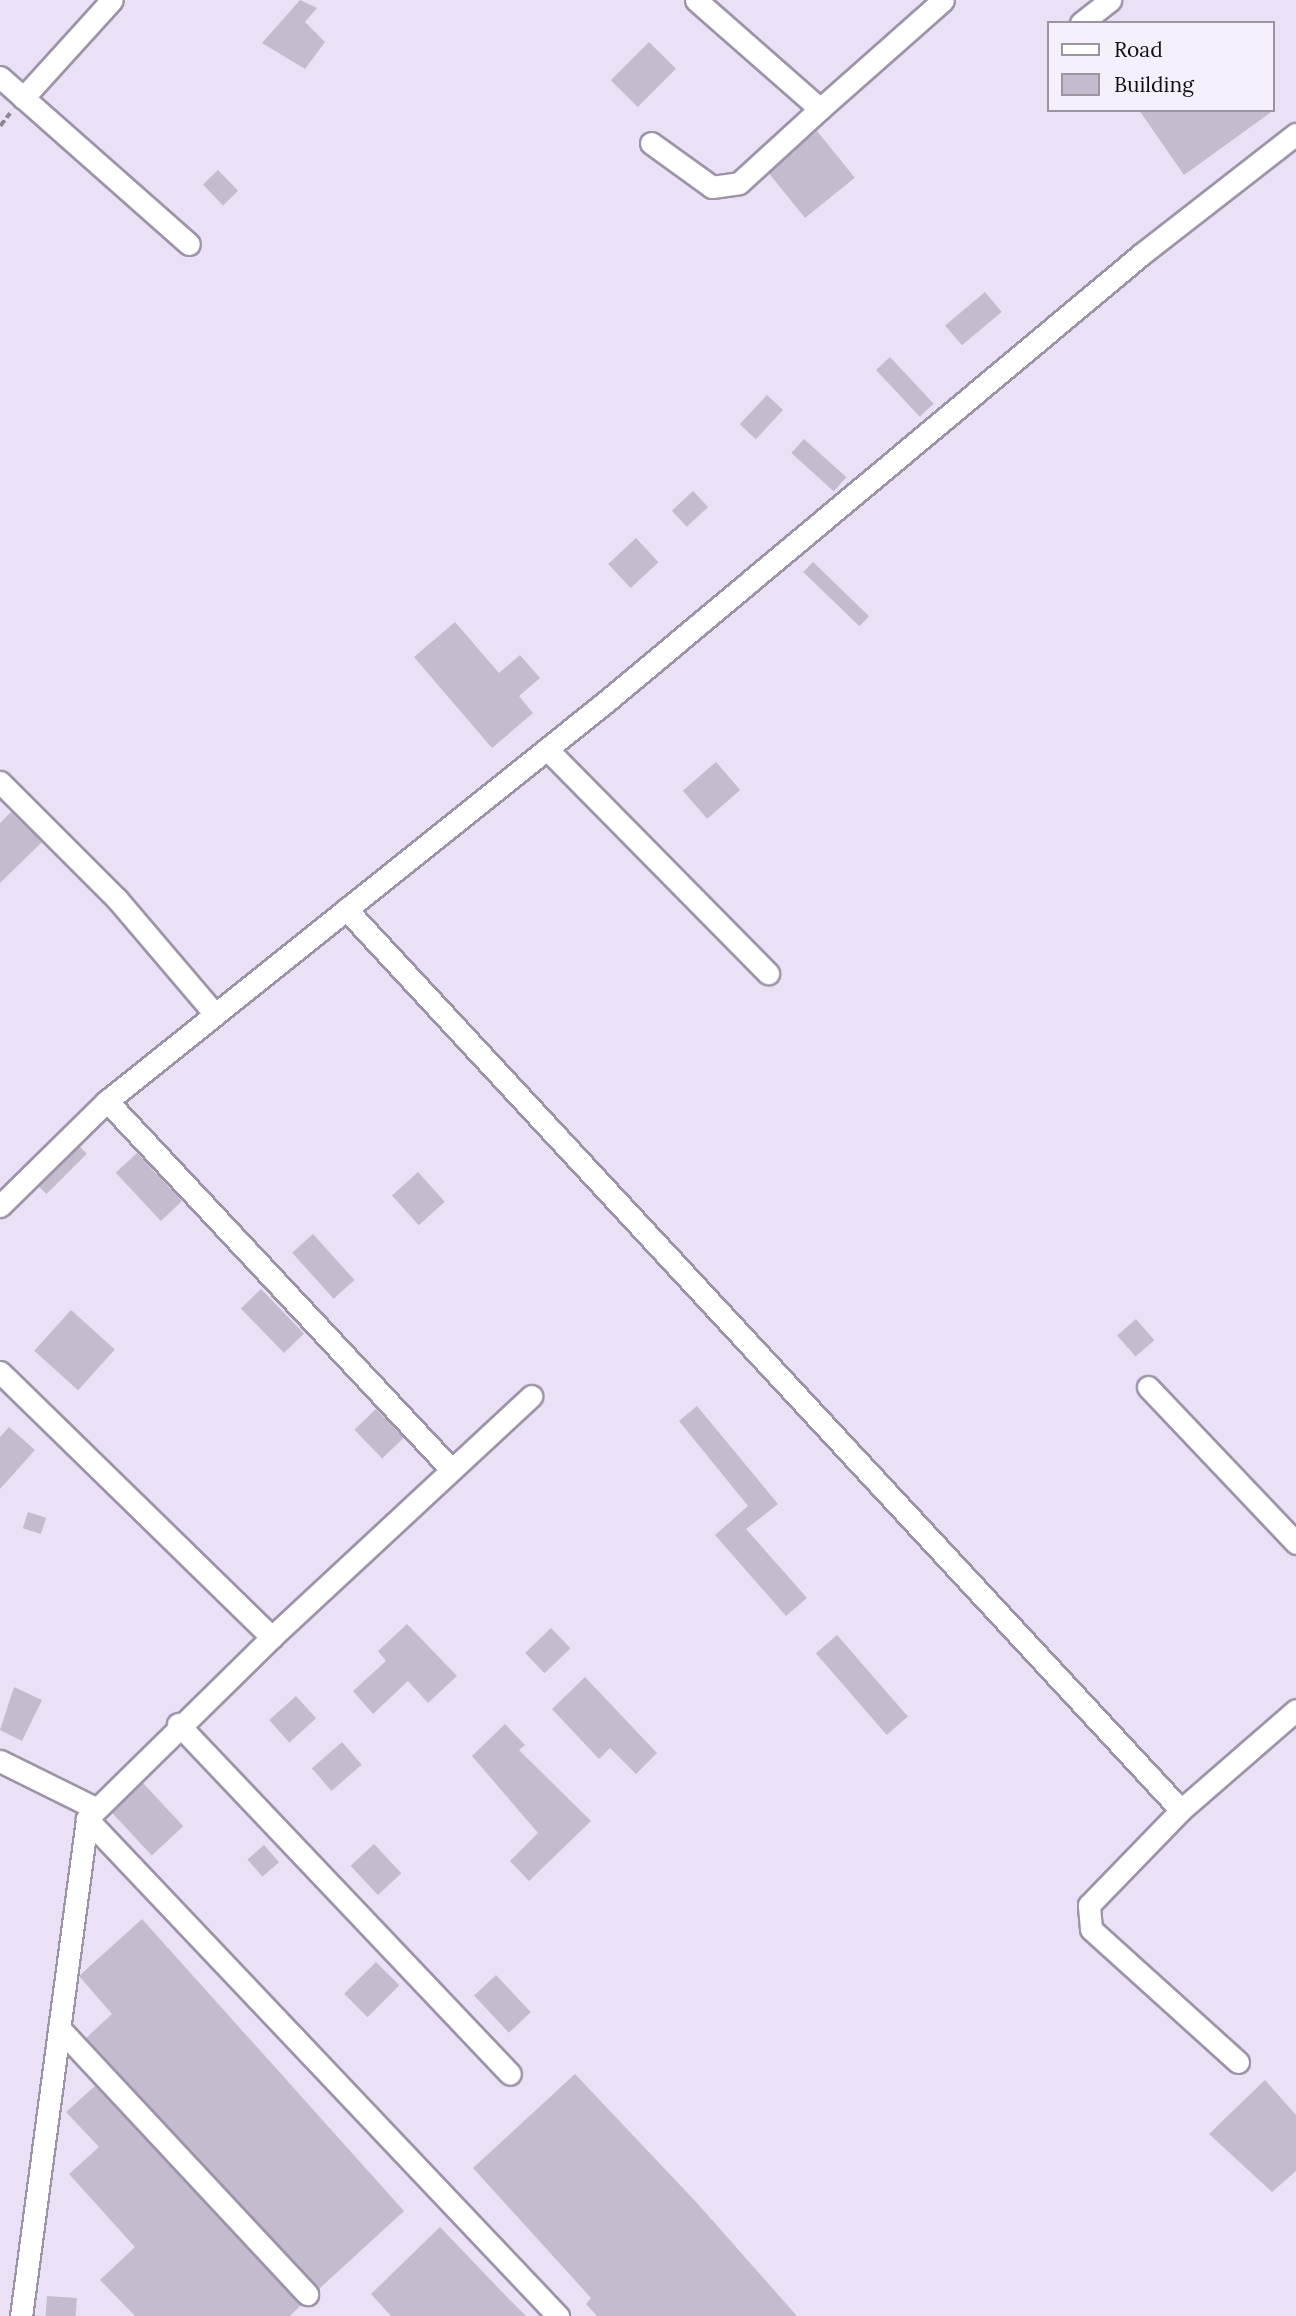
<!DOCTYPE html>
<style>
body{margin:0}
#map{position:relative;width:1296px;height:2316px;overflow:hidden;background:#ebe1f6;font-family:Lora,serif}
div>[style]{position:absolute}
.building>*{inset:0;background:#c5bbcf;transform-origin:0 0}
.path>*{height:3.5px;margin-top:-1.75px;transform-origin:0;background:repeating-linear-gradient(90deg,#8d8594 0 7px,transparent 0 10.5px)}
.roads{filter:drop-shadow(2px 0 #9e94a8) drop-shadow(-2px 0 #9e94a8) drop-shadow(0 2px #9e94a8) drop-shadow(0 -2px #9e94a8)}
.minor>*{height:21px;margin:-10.5px;padding:0 10.5px;transform-origin:10.5px;border-radius:10.5px;background:#fff}
span{translate:-50% -50%;white-space:nowrap;text-align:center;line-height:1.15;-webkit-text-stroke:5px #f6f0fd;paint-order:stroke}
.legend{position:absolute;left:1047px;top:21px;width:228px;height:91px;box-sizing:border-box;background:#f6f0fd;border:2px solid #9a95a0;margin:0;padding:9px 12px;list-style:none;font-size:21px;color:#110d14}
.legend li{display:flex;align-items:center;gap:14px;height:35px}
.legend b{width:35px;border:2px solid #9a95a0}
</style>
<div id="map">
<div class="building">
<i style="clip-path:polygon(300px 0,317px 8px,305px 22px,325px 42px,305px 69px,262px 43px)"></i>
<i style="left:649px;top:42px;width:38px;height:54px;rotate:45deg"></i>
<i style="clip-path:polygon(1139px 110px,1274px 110px,1184px 175px)"></i>
<i style="left:817px;top:131px;width:60px;height:64px;rotate:51deg"></i>
<i style="left:218px;top:170px;width:29px;height:21px;rotate:46deg"></i>
<i style="left:985px;top:292px;width:26px;height:52px;rotate:50deg"></i>
<i style="left:890px;top:357px;width:64px;height:19px;rotate:47deg"></i>
<i style="left:767px;top:395px;width:22px;height:40px;rotate:43deg"></i>
<i style="left:804px;top:439px;width:57px;height:19px;rotate:42deg"></i>
<i style="left:693px;top:491px;width:22px;height:29px;rotate:47deg"></i>
<i style="left:636px;top:538px;width:33px;height:38px;rotate:47deg"></i>
<i style="left:813px;top:562px;width:78px;height:14px;rotate:44deg"></i>
<i style="clip-path:polygon(455px 622px,499px 673px,520px 655px,540px 678px,519px 696px,533px 713px,492px 748px,414px 657px)"></i>
<i style="left:716px;top:762px;width:37px;height:44px;rotate:49deg"></i>
<i style="clip-path:polygon(11px 812px,42px 842px,0 883px,0 823px)"></i>
<i style="left:79px;top:1146px;width:11px;height:57px;rotate:45deg"></i>
<i style="left:137px;top:1153px;width:66px;height:29px;rotate:47deg"></i>
<i style="left:418px;top:1172px;width:40px;height:35px;rotate:48deg"></i>
<i style="left:313px;top:1234px;width:62px;height:28px;rotate:48deg"></i>
<i style="left:261px;top:1289px;width:62px;height:28px;rotate:46deg"></i>
<i style="left:71px;top:1310px;width:59px;height:55px;rotate:42deg"></i>
<i style="left:1136px;top:1319px;width:28px;height:25px;rotate:49deg"></i>
<i style="clip-path:polygon(697px 1406px,778px 1504px,746px 1529px,807px 1598px,786px 1616px,715px 1535px,748px 1506px,679px 1421px)"></i>
<i style="left:376px;top:1409px;width:40px;height:30px;rotate:46deg"></i>
<i style="clip-path:polygon(9px 1427px,35px 1450px,0 1489px,0 1437px)"></i>
<i style="left:28px;top:1512px;width:19px;height:17px;rotate:18deg"></i>
<i style="clip-path:polygon(407px 1624px,457px 1676px,428px 1703px,408px 1681px,373px 1714px,353px 1691px,386px 1661px,378px 1651px)"></i>
<i style="left:551px;top:1628px;width:28px;height:36px;rotate:46deg"></i>
<i style="left:837px;top:1635px;width:108px;height:28px;rotate:49deg"></i>
<i style="clip-path:polygon(585px 1677px,657px 1753px,636px 1774px,610px 1748px,599px 1759px,552px 1709px)"></i>
<i style="clip-path:polygon(14px 1687px,42px 1700px,22px 1741px,0 1730px)"></i>
<i style="left:296px;top:1696px;width:30px;height:36px;rotate:48deg"></i>
<i style="clip-path:polygon(505px 1724px,525px 1745px,519px 1750px,591px 1821px,529px 1881px,510px 1861px,538px 1833px,472px 1756px)"></i>
<i style="left:342px;top:1742px;width:30px;height:40px;rotate:49deg"></i>
<i style="left:143px;top:1783px;width:59px;height:43px;rotate:47deg"></i>
<i style="left:374px;top:1844px;width:40px;height:32px;rotate:47deg"></i>
<i style="left:264px;top:1845px;width:23px;height:22px;rotate:49deg"></i>
<i style="clip-path:polygon(142px 1919px,404px 2211px,319px 2289px,86px 2038px,112px 2014px,79px 1976px)"></i>
<i style="left:376px;top:1962px;width:33px;height:45px;rotate:45deg"></i>
<i style="left:496px;top:1975px;width:51px;height:30px;rotate:47deg"></i>
<i style="clip-path:polygon(575px 2074px,697px 2203px,797px 2316px,597px 2316px,586px 2304px,591px 2298px,473px 2168px)"></i>
<i style="clip-path:polygon(1265px 2080px,1296px 2115px,1296px 2171px,1272px 2192px,1209px 2134px)"></i>
<i style="clip-path:polygon(95px 2086px,301px 2305px,290px 2316px,135px 2316px,100px 2280px,135px 2247px,69px 2174px,99px 2147px,66px 2112px)"></i>
<i style="clip-path:polygon(440px 2227px,505px 2295px,526px 2316px,391px 2316px,371px 2294px)"></i>
<i style="left:47px;top:2296px;width:30px;height:20px;rotate:4deg"></i>
</div>
<div class="path">
<i style="left:0;top:126px;width:16px;rotate:-52deg"></i>
</div>
<div class="roads">
<div class="minor">
<i style="left:696px;top:0;width:165px;rotate:41.3deg"></i>
<i style="left:820px;top:109px;width:164px;rotate:-41.5deg"></i>
<i style="left:1081px;top:23px;width:37px;rotate:-38deg"></i>
<i style="left:0;top:77px;width:252px;rotate:41.5deg"></i>
<i style="left:23px;top:98px;width:132px;rotate:-47.8deg"></i>
<i style="left:651px;top:143px;width:75px;rotate:35.8deg"></i>
<i style="left:712px;top:187px;width:27px;rotate:-8deg"></i>
<i style="left:739px;top:183px;width:110px;rotate:-42.4deg"></i>
<i style="left:547px;top:749px;width:315px;rotate:45.4deg"></i>
<i style="left:0;top:782px;width:165px;rotate:45deg"></i>
<i style="left:117px;top:899px;width:150px;rotate:49.6deg"></i>
<i style="left:346px;top:909px;width:1228px;rotate:47.18deg"></i>
<i style="left:107px;top:1101px;width:501px;rotate:46.94deg"></i>
<i style="left:0;top:1206px;width:150px;rotate:-44.5deg"></i>
<i style="left:107px;top:1101px;width:642px;rotate:-38.67deg"></i>
<i style="left:608px;top:700px;width:697px;rotate:-39.88deg"></i>
<i style="left:1143px;top:253px;width:194px;rotate:-37.9deg"></i>
<i style="left:0;top:1372px;width:380px;rotate:44.3deg"></i>
<i style="left:272px;top:1637px;width:260px;rotate:135.5deg"></i>
<i style="left:87px;top:1819px;width:501px;rotate:97.56deg"></i>
<i style="left:1148px;top:1387px;width:215px;rotate:46.5deg"></i>
<i style="left:272px;top:1637px;width:354px;rotate:-42.9deg"></i>
<i style="left:178px;top:1724px;width:482px;rotate:46.5deg"></i>
<i style="left:0;top:1761px;width:104px;rotate:26.3deg"></i>
<i style="left:87px;top:1819px;width:685px;rotate:46.54deg"></i>
<i style="left:59px;top:2028px;width:364px;rotate:47deg"></i>
<i style="left:1238px;top:2062px;width:198px;rotate:-137.9deg"></i>
<i style="left:1091px;top:1929px;width:24px;rotate:-95deg"></i>
<i style="left:1089px;top:1905px;width:132px;rotate:-45.9deg"></i>
<i style="left:1181px;top:1810px;width:152px;rotate:-41deg"></i>
</div>
</div>
<ul class="legend">
<li><b style="height:9px;background:#fff"></b>Road</li>
<li><b style="height:19px;background:#c5bbcf"></b>Building</li>
</ul>
</div>
